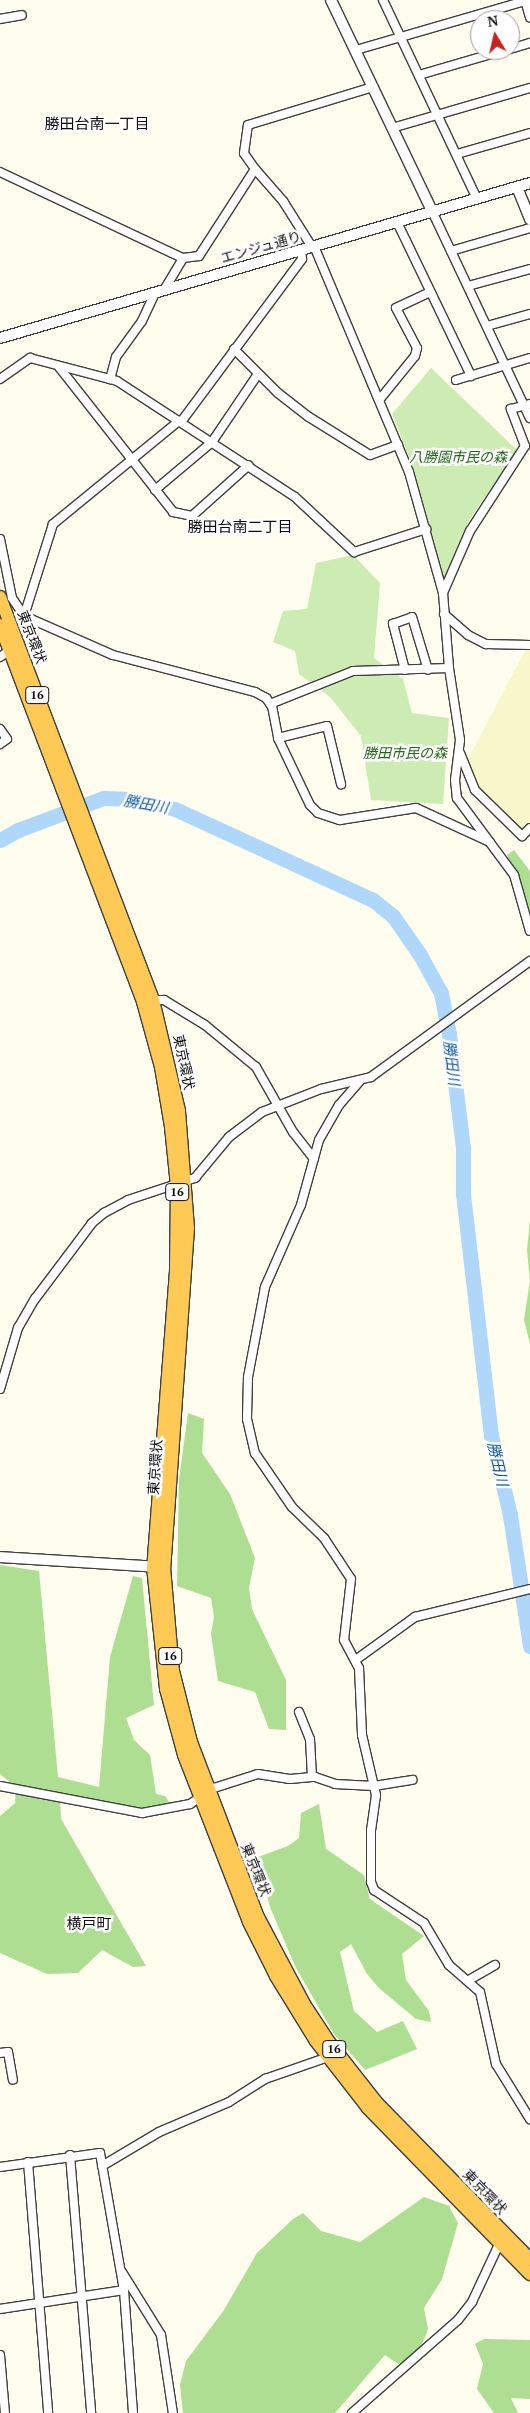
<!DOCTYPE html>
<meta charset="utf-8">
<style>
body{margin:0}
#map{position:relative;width:530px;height:2413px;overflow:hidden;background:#fffded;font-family:"PT Serif","Noto Sans JP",serif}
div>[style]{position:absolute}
.farmland>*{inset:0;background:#f7f7cb}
.green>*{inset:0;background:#ccecb4}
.forest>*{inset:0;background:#aede92}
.river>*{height:15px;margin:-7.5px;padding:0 7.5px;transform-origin:7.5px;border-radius:7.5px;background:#aed7fa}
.roads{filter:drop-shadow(1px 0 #404040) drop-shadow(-1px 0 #404040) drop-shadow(0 1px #404040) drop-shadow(0 -1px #404040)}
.minor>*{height:8px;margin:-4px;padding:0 4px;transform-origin:4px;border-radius:4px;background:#fff}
.tertiary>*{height:10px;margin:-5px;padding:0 5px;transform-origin:5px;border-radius:5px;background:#fff}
.trunk>*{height:12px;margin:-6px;padding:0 6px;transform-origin:6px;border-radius:6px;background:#feca55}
span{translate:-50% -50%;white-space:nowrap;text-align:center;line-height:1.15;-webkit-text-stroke:5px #fff;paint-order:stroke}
.shield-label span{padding:1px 4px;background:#fff;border:1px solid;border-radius:4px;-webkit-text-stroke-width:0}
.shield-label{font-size:12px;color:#0d0d0d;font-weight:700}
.street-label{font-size:14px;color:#0d0d0d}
.park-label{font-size:14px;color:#236919;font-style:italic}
.neighbourhood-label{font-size:15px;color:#0d0d0d}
.water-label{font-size:15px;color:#0e57a7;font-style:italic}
.north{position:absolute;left:470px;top:10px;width:50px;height:50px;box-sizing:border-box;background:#fff;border:1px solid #9e9e9e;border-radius:50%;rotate:351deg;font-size:14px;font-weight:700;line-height:20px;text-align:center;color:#0d0d0d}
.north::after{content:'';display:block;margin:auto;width:18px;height:22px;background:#c7231c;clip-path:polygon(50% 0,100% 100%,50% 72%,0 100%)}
</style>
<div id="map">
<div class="farmland">
<i style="clip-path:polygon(530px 648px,530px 823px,522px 831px,475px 785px,468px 759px,526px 649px)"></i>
</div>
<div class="green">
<i style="clip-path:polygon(431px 368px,517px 450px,468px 522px,444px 578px,413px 467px,392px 414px)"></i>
<i style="clip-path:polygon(353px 555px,380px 583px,374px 658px,403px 679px,412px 713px,449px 718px,443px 804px,371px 800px,361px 736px,330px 697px,299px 674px,295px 651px,273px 642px,283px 611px,307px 609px,316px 563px)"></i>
</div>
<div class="forest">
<i style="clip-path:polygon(514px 850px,530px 871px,530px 921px,522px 888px,507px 855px)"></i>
<i style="clip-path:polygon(530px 1220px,530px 1344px,524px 1320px,530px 1281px,527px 1250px)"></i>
<i style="clip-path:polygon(188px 1413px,204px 1419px,202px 1453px,230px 1494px,255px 1558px,249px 1588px,252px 1609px,286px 1680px,286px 1730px,269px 1729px,255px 1692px,218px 1681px,211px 1634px,214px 1617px,211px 1598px,177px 1586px,179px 1479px)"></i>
<i style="clip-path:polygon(0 1565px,39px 1571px,58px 1777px,99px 1787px,110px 1657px,133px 1576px,142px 1578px,154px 1705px,126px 1718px,134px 1740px,150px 1755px,156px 1794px,165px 1796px,170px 1803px,147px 1808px,60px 1800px,61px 1819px,146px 1966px,133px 1967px,102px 1950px,78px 1973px,47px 1974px,0 1953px,0 1816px,15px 1803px,16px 1787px,0 1774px)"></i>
<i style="clip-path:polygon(319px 1804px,326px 1849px,364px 1875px,370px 1899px,424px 1936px,402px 1954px,406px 1980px,429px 2011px,431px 2022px,416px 2019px,379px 1988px,367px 1974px,351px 1944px,340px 1952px,354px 2011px,377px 2032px,403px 2021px,417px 2049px,365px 2070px,334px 2034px,295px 1966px,270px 1907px,260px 1869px,258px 1857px,288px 1846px,299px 1838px,301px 1813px)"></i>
<i style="clip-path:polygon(424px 2197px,449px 2206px,458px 2223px,442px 2279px,424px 2308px,428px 2329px,417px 2357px,398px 2364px,385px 2355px,335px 2413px,183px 2413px,180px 2385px,186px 2361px,224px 2310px,257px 2253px,293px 2219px,303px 2213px,321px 2231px,360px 2242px)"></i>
<i style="clip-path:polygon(484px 2339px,530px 2340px,530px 2399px,511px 2398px,518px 2413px,494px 2413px,477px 2389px,483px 2364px,475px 2344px)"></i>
</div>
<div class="river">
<i style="left:0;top:840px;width:21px;rotate:-29deg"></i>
<i style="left:18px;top:830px;width:91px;rotate:-20.6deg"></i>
<i style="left:103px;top:798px;width:29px;rotate:2deg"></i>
<i style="left:132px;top:799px;width:44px;rotate:13.1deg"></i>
<i style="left:175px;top:809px;width:218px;rotate:24.7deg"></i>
<i style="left:373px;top:900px;width:26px;rotate:39deg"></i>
<i style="left:393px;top:916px;width:47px;rotate:55.3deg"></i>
<i style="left:420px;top:955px;width:43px;rotate:61.1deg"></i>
<i style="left:441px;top:993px;width:42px;rotate:79deg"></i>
<i style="left:449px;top:1034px;width:115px;rotate:83deg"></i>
<i style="left:463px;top:1148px;width:46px;rotate:90deg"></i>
<i style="left:463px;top:1194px;width:243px;rotate:83.4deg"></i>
<i style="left:491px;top:1435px;width:82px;rotate:76.6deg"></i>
<i style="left:510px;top:1515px;width:133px;rotate:81.3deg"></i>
</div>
<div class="roads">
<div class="minor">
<i style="left:383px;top:0;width:220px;rotate:64.7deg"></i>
<i style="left:525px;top:0;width:18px;rotate:74deg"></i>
<i style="left:0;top:19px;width:22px;rotate:-10deg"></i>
<i style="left:510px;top:49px;width:21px;rotate:-17deg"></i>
<i style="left:356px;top:50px;width:179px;rotate:-16.2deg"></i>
<i style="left:419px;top:75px;width:90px;rotate:-16.2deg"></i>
<i style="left:392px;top:128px;width:144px;rotate:-16.2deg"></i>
<i style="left:457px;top:154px;width:76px;rotate:-16deg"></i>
<i style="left:255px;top:169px;width:19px;rotate:-125deg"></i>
<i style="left:244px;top:153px;width:28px;rotate:-82deg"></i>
<i style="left:248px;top:125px;width:131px;rotate:-16.9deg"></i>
<i style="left:0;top:172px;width:202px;rotate:25.2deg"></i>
<i style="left:183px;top:258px;width:16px;rotate:-7deg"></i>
<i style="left:199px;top:256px;width:103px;rotate:-57.2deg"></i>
<i style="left:255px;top:169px;width:43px;rotate:48.8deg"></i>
<i style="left:283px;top:201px;width:54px;rotate:57.8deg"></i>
<i style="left:432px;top:211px;width:229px;rotate:64.7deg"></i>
<i style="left:397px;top:222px;width:171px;rotate:64.3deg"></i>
<i style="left:314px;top:246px;width:245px;rotate:67.2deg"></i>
<i style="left:409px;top:472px;width:126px;rotate:74.3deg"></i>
<i style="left:443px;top:593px;width:75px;rotate:85.4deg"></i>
<i style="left:449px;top:668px;width:73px;rotate:81.3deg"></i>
<i style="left:460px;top:740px;width:40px;rotate:97.1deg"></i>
<i style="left:455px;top:780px;width:18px;rotate:84deg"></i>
<i style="left:457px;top:798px;width:96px;rotate:53.5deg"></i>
<i style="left:514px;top:875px;width:58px;rotate:74.1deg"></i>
<i style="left:451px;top:251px;width:82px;rotate:-16.2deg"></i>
<i style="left:468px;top:286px;width:64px;rotate:-15.3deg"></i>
<i style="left:164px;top:290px;width:37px;rotate:-59deg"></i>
<i style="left:155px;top:293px;width:31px;rotate:115deg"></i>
<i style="left:142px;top:321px;width:44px;rotate:125.8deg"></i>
<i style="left:116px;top:357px;width:23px;rotate:105deg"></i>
<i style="left:110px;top:379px;width:7px;rotate:16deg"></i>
<i style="left:117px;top:381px;width:212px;rotate:33.1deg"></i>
<i style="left:295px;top:497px;width:81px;rotate:43deg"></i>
<i style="left:354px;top:552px;width:76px;rotate:-17.7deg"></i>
<i style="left:487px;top:326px;width:45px;rotate:-15.6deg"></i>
<i style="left:234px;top:349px;width:62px;rotate:45deg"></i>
<i style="left:278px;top:393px;width:39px;rotate:38deg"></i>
<i style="left:309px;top:417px;width:72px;rotate:31.9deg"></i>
<i style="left:370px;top:455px;width:30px;rotate:-20deg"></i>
<i style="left:59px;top:367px;width:184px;rotate:51.8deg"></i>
<i style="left:173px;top:512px;width:19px;rotate:12deg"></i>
<i style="left:192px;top:516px;width:76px;rotate:-41.8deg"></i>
<i style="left:0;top:379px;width:37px;rotate:-35deg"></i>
<i style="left:30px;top:358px;width:83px;rotate:14.7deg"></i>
<i style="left:456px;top:380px;width:77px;rotate:-16.6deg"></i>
<i style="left:380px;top:399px;width:55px;rotate:-50.9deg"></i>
<i style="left:415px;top:356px;width:8px;rotate:-76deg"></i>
<i style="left:417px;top:348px;width:45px;rotate:-117.7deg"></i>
<i style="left:396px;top:308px;width:38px;rotate:-25deg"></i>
<i style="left:181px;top:422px;width:203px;rotate:-53.4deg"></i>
<i style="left:302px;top:259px;width:9px;rotate:-96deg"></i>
<i style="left:155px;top:490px;width:75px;rotate:-40.1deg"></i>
<i style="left:212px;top:442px;width:82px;rotate:-55.9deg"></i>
<i style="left:0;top:539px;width:60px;rotate:78.5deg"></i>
<i style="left:12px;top:598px;width:22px;rotate:56deg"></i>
<i style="left:24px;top:616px;width:97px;rotate:23.7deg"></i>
<i style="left:113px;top:655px;width:147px;rotate:14.6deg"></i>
<i style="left:255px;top:692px;width:13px;rotate:29deg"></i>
<i style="left:266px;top:698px;width:10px;rotate:53deg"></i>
<i style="left:272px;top:706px;width:33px;rotate:79deg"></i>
<i style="left:278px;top:738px;width:74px;rotate:64.5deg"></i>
<i style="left:310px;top:805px;width:11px;rotate:45deg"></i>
<i style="left:318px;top:813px;width:23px;rotate:18deg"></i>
<i style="left:340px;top:820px;width:77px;rotate:-9deg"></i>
<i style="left:416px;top:808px;width:81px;rotate:24.7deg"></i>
<i style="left:443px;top:593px;width:68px;rotate:-66.5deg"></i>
<i style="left:470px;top:531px;width:101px;rotate:-57.1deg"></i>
<i style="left:525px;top:446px;width:40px;rotate:-111deg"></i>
<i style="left:511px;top:409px;width:20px;rotate:-15deg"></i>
<i style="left:444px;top:614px;width:32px;rotate:41deg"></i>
<i style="left:468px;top:635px;width:20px;rotate:27deg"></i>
<i style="left:486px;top:644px;width:44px;rotate:1.3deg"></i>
<i style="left:24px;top:616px;width:96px;rotate:-72.5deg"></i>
<i style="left:53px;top:524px;width:163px;rotate:-39.3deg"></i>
<i style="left:0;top:657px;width:12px;rotate:-35deg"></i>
<i style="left:405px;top:670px;width:48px;rotate:-104.6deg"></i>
<i style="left:393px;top:624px;width:20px;rotate:-20deg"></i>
<i style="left:412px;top:617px;width:55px;rotate:73.2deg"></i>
<i style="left:270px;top:704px;width:89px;rotate:-21.7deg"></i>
<i style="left:353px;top:671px;width:96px;rotate:-1.8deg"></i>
<i style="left:0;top:729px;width:12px;rotate:55deg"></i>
<i style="left:7px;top:739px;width:9px;rotate:144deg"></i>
<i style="left:278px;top:738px;width:50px;rotate:-13.8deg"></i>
<i style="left:327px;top:726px;width:60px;rotate:76.4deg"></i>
<i style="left:460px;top:753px;width:40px;rotate:68deg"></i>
<i style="left:475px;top:790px;width:66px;rotate:44.4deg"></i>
<i style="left:522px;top:836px;width:11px;rotate:-45deg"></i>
<i style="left:153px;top:1000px;width:11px"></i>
<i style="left:164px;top:1000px;width:48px;rotate:31.4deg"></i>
<i style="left:205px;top:1025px;width:66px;rotate:39.5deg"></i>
<i style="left:256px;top:1067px;width:75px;rotate:60.4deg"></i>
<i style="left:293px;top:1132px;width:34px;rotate:52deg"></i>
<i style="left:360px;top:1081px;width:32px;rotate:131deg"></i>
<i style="left:339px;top:1105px;width:40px;rotate:119.7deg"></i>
<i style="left:319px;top:1140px;width:67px;rotate:105.5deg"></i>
<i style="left:301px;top:1205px;width:90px;rotate:113.7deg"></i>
<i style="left:265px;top:1287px;width:92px;rotate:100.7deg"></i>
<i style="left:248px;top:1377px;width:42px;rotate:91.4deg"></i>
<i style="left:247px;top:1419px;width:35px;rotate:77deg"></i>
<i style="left:255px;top:1453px;width:65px;rotate:55.6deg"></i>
<i style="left:292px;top:1507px;width:45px;rotate:44.1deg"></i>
<i style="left:324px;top:1538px;width:49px;rotate:56.6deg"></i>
<i style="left:351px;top:1579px;width:61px;rotate:96.5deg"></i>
<i style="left:344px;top:1640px;width:32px;rotate:62deg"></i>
<i style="left:359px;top:1668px;width:67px;rotate:87.4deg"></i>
<i style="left:362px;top:1735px;width:62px;rotate:76.9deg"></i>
<i style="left:376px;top:1795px;width:35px;rotate:98deg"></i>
<i style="left:371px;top:1830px;width:52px;rotate:90deg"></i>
<i style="left:371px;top:1882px;width:9px;rotate:69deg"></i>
<i style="left:374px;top:1890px;width:60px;rotate:33.4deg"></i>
<i style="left:424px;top:1923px;width:49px;rotate:59.2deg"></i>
<i style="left:449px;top:1965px;width:41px;rotate:41.1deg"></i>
<i style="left:480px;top:1992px;width:74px;rotate:77.5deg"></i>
<i style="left:496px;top:2064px;width:65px;rotate:58.3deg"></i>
<i style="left:0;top:1389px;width:64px;rotate:-73.6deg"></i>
<i style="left:18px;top:1328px;width:34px;rotate:-60deg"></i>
<i style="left:35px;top:1299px;width:95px;rotate:-53.1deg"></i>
<i style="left:92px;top:1223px;width:16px;rotate:-40deg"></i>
<i style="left:104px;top:1213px;width:27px;rotate:-28deg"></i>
<i style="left:128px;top:1200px;width:71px;rotate:-18.2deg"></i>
<i style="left:195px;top:1178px;width:53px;rotate:-50.3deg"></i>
<i style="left:229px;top:1137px;width:41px;rotate:-37.1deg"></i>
<i style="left:262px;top:1112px;width:63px;rotate:-21.3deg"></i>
<i style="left:321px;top:1089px;width:51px;rotate:-13.5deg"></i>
<i style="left:371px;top:1077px;width:197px;rotate:-36.1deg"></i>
<i style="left:357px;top:1659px;width:72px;rotate:-35.9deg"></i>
<i style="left:415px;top:1617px;width:118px;rotate:-13.7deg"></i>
<i style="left:299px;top:1712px;width:29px;rotate:68deg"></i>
<i style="left:310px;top:1739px;width:38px;rotate:87deg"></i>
<i style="left:0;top:1786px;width:145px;rotate:10.8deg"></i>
<i style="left:142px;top:1813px;width:49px;rotate:-10.6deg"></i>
<i style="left:190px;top:1804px;width:29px;rotate:-34deg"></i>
<i style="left:214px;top:1788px;width:46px;rotate:-17.7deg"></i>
<i style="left:258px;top:1774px;width:32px;rotate:9deg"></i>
<i style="left:290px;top:1779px;width:25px;rotate:-5deg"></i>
<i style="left:315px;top:1777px;width:21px;rotate:19deg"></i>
<i style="left:335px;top:1784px;width:39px;rotate:3deg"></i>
<i style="left:374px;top:1786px;width:39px;rotate:-9deg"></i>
<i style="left:469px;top:1980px;width:30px;rotate:-30deg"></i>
<i style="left:0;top:2053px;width:8px;rotate:-7deg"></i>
<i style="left:8px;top:2052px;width:28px;rotate:80deg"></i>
<i style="left:70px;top:2155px;width:259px;rotate:85.3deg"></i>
<i style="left:28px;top:2162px;width:252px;rotate:85.4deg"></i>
<i style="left:102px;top:2166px;width:66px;rotate:-30.8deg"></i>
<i style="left:159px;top:2132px;width:76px;rotate:-23.2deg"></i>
<i style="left:229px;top:2102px;width:43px;rotate:-32.6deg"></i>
<i style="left:265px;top:2079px;width:67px;rotate:-19.2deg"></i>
<i style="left:0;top:2167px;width:101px;rotate:-8deg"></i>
<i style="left:100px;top:2153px;width:139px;rotate:80.1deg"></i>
<i style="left:124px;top:2290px;width:123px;rotate:85.8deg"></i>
<i style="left:122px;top:2272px;width:74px;rotate:58.2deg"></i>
<i style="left:161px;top:2335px;width:79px;rotate:81.3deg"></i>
<i style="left:0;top:2309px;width:125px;rotate:-8.7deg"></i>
<i style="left:0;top:2355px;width:58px;rotate:85.1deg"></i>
<i style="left:352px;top:2413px;width:141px;rotate:-41.3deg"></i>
<i style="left:458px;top:2320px;width:23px;rotate:-52deg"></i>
<i style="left:472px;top:2302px;width:68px;rotate:-64.9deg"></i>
</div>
<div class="tertiary">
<i style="left:331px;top:0;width:234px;rotate:64.4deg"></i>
<i style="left:517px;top:187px;width:35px;rotate:68deg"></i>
<i style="left:0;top:338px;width:552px;rotate:-16.3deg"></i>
<i style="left:0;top:1557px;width:159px;rotate:3.6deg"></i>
</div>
<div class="trunk">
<i style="left:0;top:597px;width:431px;rotate:69.2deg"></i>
<i style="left:153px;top:1000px;width:114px;rotate:76.8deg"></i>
<i style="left:179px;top:1111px;width:117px;rotate:85.6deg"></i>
<i style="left:188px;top:1228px;width:340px;rotate:94deg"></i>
<i style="left:164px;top:1567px;width:104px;rotate:85.1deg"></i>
<i style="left:173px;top:1671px;width:73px;rotate:75.8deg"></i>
<i style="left:191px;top:1742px;width:187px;rotate:69.1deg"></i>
<i style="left:258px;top:1917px;width:98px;rotate:62.1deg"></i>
<i style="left:304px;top:2004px;width:45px;rotate:56.7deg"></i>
<i style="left:329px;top:2042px;width:76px;rotate:51.9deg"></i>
<i style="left:376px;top:2102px;width:220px;rotate:45.6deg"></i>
<i style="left:0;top:625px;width:403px;rotate:69.2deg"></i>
<i style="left:143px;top:1002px;width:67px;rotate:74.5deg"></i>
<i style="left:161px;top:1067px;width:61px;rotate:80.5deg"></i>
<i style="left:171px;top:1127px;width:59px;rotate:84.2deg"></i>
<i style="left:177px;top:1186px;width:85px;rotate:90.7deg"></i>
<i style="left:176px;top:1271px;width:297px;rotate:94.4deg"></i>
<i style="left:153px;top:1567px;width:123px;rotate:83.9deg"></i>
<i style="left:166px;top:1689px;width:68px;rotate:74.7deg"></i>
<i style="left:184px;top:1755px;width:179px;rotate:68.7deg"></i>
<i style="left:249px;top:1922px;width:60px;rotate:63.4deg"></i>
<i style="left:276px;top:1976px;width:76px;rotate:58.4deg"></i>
<i style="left:316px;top:2041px;width:85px;rotate:52.2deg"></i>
<i style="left:368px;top:2108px;width:232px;rotate:45.7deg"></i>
</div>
</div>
<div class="shield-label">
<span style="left:37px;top:695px">16</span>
<span style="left:177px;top:1192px">16</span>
<span style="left:170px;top:1656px">16</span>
<span style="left:334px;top:2049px">16</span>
</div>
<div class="street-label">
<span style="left:261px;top:247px;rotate:-16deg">エンジュ通り</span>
<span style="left:32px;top:637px;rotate:69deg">東京環状</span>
<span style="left:184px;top:1062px;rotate:78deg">東京環状</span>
<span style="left:155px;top:1467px;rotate:-86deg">東京環状</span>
<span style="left:256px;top:1870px;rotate:68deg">東京環状</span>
<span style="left:485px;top:2192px;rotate:46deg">東京環状</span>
</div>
<div class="park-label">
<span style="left:458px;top:457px">八勝園市民の森</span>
<span style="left:405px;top:753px">勝田市民の森</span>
</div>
<div class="neighbourhood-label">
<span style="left:97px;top:124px">勝田台南一丁目</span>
<span style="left:240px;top:527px">勝田台南二丁目</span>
<span style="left:89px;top:1924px">横戸町</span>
</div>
<div class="water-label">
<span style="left:146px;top:804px;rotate:10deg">勝田川</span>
<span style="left:452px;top:1063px;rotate:83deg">勝田川</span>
<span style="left:498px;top:1464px;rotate:77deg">勝田川</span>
</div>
<div class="north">N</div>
</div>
